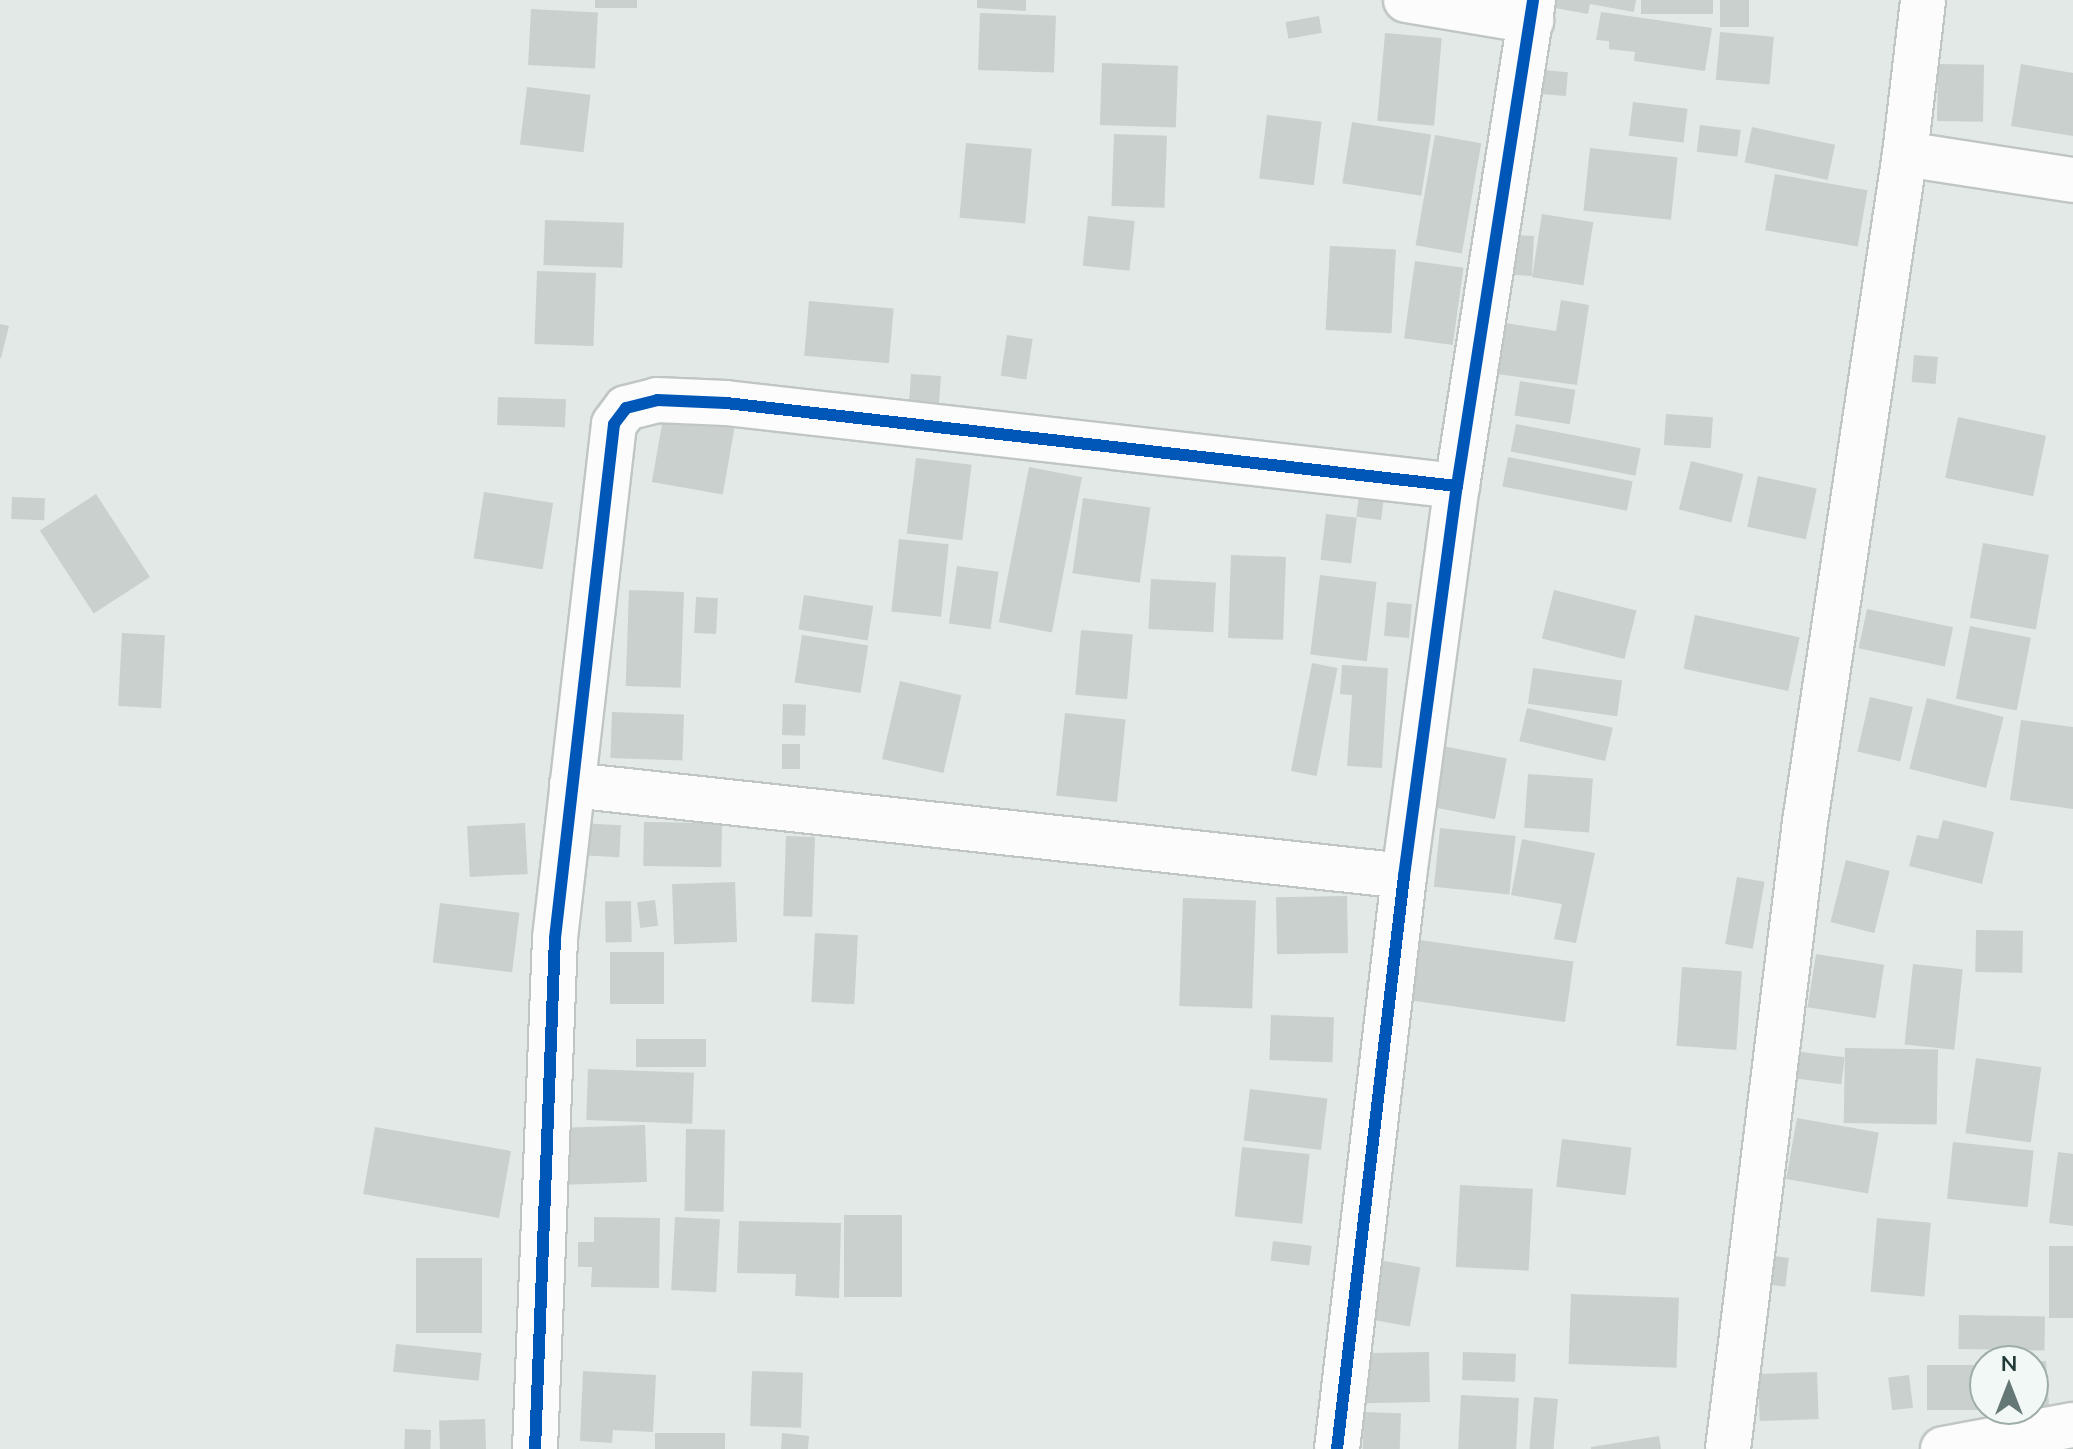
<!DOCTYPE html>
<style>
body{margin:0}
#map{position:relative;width:2073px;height:1449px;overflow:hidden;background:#e3e9e7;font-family:Mulish,sans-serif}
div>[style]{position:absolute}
.building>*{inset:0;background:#cad0ce;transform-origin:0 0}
.roads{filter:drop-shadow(2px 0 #c0c6c4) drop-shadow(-2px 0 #c0c6c4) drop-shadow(0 2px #c0c6c4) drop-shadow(0 -2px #c0c6c4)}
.minor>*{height:44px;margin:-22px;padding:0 22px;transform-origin:22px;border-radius:22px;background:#fbfcfb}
.cycleway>*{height:12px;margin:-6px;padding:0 6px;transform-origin:6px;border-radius:6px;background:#0057b8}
span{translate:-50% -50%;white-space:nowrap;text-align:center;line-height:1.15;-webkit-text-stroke:8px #f1f8f6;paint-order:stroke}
.north{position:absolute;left:1969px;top:1345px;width:80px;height:80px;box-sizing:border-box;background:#f1f8f6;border:2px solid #9eacaa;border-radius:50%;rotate:0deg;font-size:22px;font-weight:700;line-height:32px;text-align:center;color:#223b38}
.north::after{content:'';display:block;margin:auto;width:28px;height:36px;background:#667875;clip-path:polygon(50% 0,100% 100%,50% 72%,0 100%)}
</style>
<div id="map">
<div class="building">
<i style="left:595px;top:0;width:42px;height:8px"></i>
<i style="clip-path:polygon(977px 0,1026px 0,1026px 11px,977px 8px)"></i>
<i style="clip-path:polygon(1545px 0,1636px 0,1634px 12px,1590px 4px,1588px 14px,1544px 6px)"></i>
<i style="left:1641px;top:0;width:72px;height:14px"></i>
<i style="left:1720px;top:0;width:29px;height:27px"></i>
<i style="left:531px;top:9px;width:67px;height:56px;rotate:3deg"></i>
<i style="clip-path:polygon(1601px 12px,1712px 28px,1705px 71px,1634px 61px,1635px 52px,1609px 49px,1609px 41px,1596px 40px)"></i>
<i style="left:980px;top:13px;width:76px;height:57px;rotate:2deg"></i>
<i style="left:1319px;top:16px;width:17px;height:34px;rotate:80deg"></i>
<i style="left:1720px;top:32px;width:54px;height:48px;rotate:5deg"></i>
<i style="left:1385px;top:33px;width:57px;height:88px;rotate:5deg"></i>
<i style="left:1102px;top:63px;width:76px;height:62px;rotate:2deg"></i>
<i style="left:1938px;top:64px;width:46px;height:57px;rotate:1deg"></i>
<i style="clip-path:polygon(2021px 64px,2073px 73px,2073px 136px,2011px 126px)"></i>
<i style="left:1543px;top:70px;width:25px;height:24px;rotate:5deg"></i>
<i style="left:527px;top:87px;width:64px;height:58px;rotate:7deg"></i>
<i style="left:1633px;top:102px;width:55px;height:34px;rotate:7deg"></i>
<i style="left:1267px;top:115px;width:55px;height:64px;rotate:7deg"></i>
<i style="left:1352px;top:122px;width:80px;height:62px;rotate:9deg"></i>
<i style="left:1700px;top:125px;width:41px;height:27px;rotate:7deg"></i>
<i style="left:1752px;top:127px;width:85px;height:36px;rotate:12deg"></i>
<i style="left:1114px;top:134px;width:53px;height:72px;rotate:2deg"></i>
<i style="left:1435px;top:135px;width:47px;height:112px;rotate:10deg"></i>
<i style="left:966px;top:143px;width:66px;height:75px;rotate:5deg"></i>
<i style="left:1590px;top:148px;width:88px;height:63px;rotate:6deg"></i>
<i style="left:1775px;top:174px;width:94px;height:57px;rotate:10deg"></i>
<i style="left:1542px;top:214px;width:52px;height:64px;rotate:9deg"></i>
<i style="left:1088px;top:216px;width:47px;height:50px;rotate:6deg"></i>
<i style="left:545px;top:220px;width:79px;height:45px;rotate:2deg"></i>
<i style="left:1516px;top:235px;width:18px;height:40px;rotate:3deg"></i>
<i style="left:1330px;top:246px;width:66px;height:84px;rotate:3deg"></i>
<i style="left:1415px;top:261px;width:49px;height:78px;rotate:8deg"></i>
<i style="left:537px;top:271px;width:59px;height:73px;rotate:2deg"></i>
<i style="clip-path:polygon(1561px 300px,1589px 305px,1577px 385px,1497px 374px,1505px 323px,1556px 331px)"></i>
<i style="left:809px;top:301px;width:85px;height:55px;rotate:5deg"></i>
<i style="clip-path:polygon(0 324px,9px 326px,1px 358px,0 358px)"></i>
<i style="left:1007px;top:335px;width:26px;height:41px;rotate:9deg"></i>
<i style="left:1914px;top:355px;width:24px;height:27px;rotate:5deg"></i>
<i style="left:911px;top:374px;width:30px;height:29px;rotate:4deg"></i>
<i style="left:1520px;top:381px;width:56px;height:35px;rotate:9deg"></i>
<i style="left:498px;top:397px;width:68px;height:28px;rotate:2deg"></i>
<i style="left:664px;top:413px;width:72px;height:70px;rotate:10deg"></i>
<i style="left:1666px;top:414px;width:47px;height:31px;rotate:4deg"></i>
<i style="left:1958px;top:417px;width:90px;height:62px;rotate:12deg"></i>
<i style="left:1516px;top:424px;width:127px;height:28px;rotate:11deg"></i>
<i style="left:1508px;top:457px;width:127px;height:30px;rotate:11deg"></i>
<i style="left:916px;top:458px;width:56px;height:76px;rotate:7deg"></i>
<i style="left:1691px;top:461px;width:54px;height:50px;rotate:14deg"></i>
<i style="left:1029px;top:467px;width:54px;height:158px;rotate:11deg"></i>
<i style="left:1758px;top:476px;width:60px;height:52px;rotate:12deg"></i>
<i style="left:484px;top:492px;width:70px;height:67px;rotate:9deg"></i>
<i style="left:96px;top:494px;width:99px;height:67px;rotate:57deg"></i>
<i style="left:1359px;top:495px;width:25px;height:22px;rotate:7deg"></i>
<i style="left:12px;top:497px;width:33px;height:22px;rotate:2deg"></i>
<i style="left:1083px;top:498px;width:68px;height:76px;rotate:8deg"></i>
<i style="left:1326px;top:514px;width:31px;height:46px;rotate:7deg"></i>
<i style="left:899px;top:539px;width:50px;height:73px;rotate:6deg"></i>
<i style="left:1983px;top:543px;width:67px;height:76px;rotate:10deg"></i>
<i style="left:1231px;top:555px;width:55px;height:83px;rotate:2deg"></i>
<i style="left:957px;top:566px;width:42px;height:58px;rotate:8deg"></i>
<i style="left:1320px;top:575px;width:57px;height:80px;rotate:7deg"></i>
<i style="left:1151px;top:579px;width:65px;height:50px;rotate:3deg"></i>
<i style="left:629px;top:590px;width:55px;height:96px;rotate:2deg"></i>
<i style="left:1554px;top:590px;width:85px;height:50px;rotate:14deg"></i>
<i style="left:804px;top:595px;width:70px;height:35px;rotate:9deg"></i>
<i style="left:696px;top:597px;width:22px;height:36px;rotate:3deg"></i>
<i style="left:1387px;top:602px;width:25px;height:34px;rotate:5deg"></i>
<i style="left:1867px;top:609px;width:88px;height:40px;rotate:12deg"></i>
<i style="left:1695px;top:615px;width:107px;height:55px;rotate:12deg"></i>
<i style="left:1970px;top:626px;width:62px;height:74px;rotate:11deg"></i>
<i style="left:1081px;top:630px;width:52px;height:65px;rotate:5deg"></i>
<i style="left:122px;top:633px;width:43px;height:73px;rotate:3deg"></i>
<i style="left:802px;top:635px;width:67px;height:48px;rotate:9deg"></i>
<i style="left:1312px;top:663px;width:26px;height:110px;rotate:11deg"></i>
<i style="clip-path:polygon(1342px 665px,1388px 668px,1382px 768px,1347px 766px,1352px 695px,1340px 694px)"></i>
<i style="left:1533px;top:668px;width:90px;height:36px;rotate:8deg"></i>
<i style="left:900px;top:681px;width:63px;height:80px;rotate:13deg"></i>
<i style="left:1870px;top:697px;width:44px;height:56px;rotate:13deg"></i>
<i style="left:1927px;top:698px;width:79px;height:73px;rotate:14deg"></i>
<i style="left:783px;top:704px;width:23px;height:31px;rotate:2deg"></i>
<i style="left:1527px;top:708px;width:88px;height:34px;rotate:13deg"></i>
<i style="left:612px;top:712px;width:72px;height:46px;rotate:2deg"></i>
<i style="left:1065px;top:713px;width:61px;height:83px;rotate:6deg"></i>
<i style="clip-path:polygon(2021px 720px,2073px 727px,2073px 809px,2010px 800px)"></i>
<i style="left:782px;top:744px;width:18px;height:25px"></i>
<i style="left:1443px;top:746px;width:65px;height:62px;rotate:11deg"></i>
<i style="left:1528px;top:774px;width:65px;height:54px;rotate:4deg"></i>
<i style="clip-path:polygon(1943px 820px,1994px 832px,1982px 884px,1909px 866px,1917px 835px,1938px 839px)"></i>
<i style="left:644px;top:822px;width:78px;height:44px;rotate:1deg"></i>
<i style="left:525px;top:823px;width:51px;height:58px;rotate:87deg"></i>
<i style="left:579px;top:823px;width:42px;height:32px;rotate:3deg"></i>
<i style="left:1440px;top:828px;width:76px;height:59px;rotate:6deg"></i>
<i style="left:786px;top:836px;width:29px;height:80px;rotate:2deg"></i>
<i style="clip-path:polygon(1522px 839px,1595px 853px,1576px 943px,1554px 939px,1562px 904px,1511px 895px)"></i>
<i style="left:1846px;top:860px;width:45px;height:64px;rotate:14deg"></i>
<i style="left:1737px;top:877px;width:28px;height:68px;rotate:10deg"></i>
<i style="left:735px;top:882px;width:60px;height:63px;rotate:88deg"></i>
<i style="left:1347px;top:896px;width:57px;height:71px;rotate:89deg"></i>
<i style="left:1183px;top:898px;width:73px;height:108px;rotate:2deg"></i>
<i style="left:655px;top:900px;width:26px;height:18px;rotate:83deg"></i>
<i style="left:631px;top:901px;width:41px;height:26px;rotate:89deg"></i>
<i style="left:440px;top:903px;width:80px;height:60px;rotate:7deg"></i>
<i style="left:1976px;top:930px;width:47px;height:42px;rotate:1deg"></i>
<i style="left:815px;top:933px;width:43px;height:69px;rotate:3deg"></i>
<i style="left:1420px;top:940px;width:155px;height:61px;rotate:8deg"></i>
<i style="left:610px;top:952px;width:54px;height:52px"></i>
<i style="left:1816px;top:954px;width:69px;height:54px;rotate:9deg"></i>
<i style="left:1913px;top:964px;width:50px;height:81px;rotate:6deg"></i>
<i style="left:1682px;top:967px;width:60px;height:79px;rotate:4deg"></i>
<i style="left:1271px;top:1015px;width:63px;height:45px;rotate:2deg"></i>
<i style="left:636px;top:1039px;width:70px;height:28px"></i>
<i style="left:1845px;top:1048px;width:93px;height:75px;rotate:1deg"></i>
<i style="left:1793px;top:1051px;width:52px;height:27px;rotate:7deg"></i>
<i style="left:1976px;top:1058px;width:66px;height:76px;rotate:8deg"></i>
<i style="left:588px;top:1069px;width:106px;height:51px;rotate:2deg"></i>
<i style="left:1250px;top:1089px;width:78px;height:52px;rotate:7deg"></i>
<i style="left:1797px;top:1118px;width:83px;height:62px;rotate:10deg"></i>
<i style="left:645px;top:1125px;width:57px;height:81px;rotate:88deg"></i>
<i style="left:375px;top:1127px;width:138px;height:68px;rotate:10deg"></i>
<i style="left:686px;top:1129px;width:39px;height:82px;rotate:1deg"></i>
<i style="left:1562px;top:1139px;width:70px;height:48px;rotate:7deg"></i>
<i style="left:1953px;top:1142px;width:81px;height:57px;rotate:6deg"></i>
<i style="left:1242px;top:1147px;width:68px;height:70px;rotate:6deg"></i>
<i style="clip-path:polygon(2058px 1152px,2073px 1154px,2073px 1226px,2049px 1223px)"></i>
<i style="left:1460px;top:1185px;width:73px;height:82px;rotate:3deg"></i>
<i style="left:844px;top:1215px;width:58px;height:82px"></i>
<i style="clip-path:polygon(594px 1217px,660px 1218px,659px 1288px,591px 1287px,592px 1267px,578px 1267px,578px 1242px,594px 1242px)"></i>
<i style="left:675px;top:1217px;width:45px;height:73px;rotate:3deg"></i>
<i style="left:1877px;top:1218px;width:54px;height:74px;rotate:5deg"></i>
<i style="clip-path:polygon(739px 1221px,841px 1223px,839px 1298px,795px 1296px,796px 1274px,737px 1273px)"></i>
<i style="left:1273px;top:1241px;width:39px;height:20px;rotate:7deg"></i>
<i style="left:2049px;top:1246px;width:24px;height:72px"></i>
<i style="left:1765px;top:1255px;width:24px;height:29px;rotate:7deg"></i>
<i style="left:416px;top:1258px;width:66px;height:75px"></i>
<i style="left:1373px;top:1259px;width:48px;height:60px;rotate:10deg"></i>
<i style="left:1571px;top:1294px;width:108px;height:70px;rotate:2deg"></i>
<i style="left:1959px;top:1315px;width:86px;height:34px;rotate:1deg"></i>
<i style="left:396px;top:1344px;width:86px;height:28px;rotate:6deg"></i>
<i style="left:1429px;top:1352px;width:50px;height:69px;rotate:89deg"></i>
<i style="left:1463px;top:1352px;width:53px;height:28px;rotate:2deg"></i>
<i style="clip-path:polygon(2046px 1361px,2049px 1406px,2033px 1407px,2033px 1362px)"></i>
<i style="left:1985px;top:1365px;width:45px;height:58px;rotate:90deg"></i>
<i style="clip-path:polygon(583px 1371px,656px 1375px,653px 1432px,613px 1430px,612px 1443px,580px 1441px)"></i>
<i style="left:752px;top:1371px;width:51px;height:55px;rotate:2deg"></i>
<i style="left:1817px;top:1372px;width:47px;height:59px;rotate:88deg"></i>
<i style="left:1909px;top:1375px;width:33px;height:21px;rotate:83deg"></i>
<i style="left:1461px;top:1395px;width:58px;height:54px;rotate:3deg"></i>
<i style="left:1534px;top:1397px;width:24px;height:52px;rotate:5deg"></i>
<i style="left:1364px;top:1412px;width:37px;height:37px;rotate:2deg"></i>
<i style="left:485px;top:1419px;width:30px;height:46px;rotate:88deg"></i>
<i style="left:405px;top:1429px;width:26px;height:20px;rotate:2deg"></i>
<i style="left:725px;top:1433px;width:16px;height:70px;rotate:90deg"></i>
<i style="clip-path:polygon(782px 1433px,809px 1436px,808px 1449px,781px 1449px)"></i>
<i style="clip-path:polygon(1659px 1436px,1661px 1449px,1591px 1449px,1591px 1447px)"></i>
</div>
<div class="roads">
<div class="minor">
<i style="left:1406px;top:0;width:127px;rotate:9.5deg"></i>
<i style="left:1905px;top:154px;width:170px;rotate:8.8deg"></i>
<i style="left:572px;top:785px;width:837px;rotate:6.24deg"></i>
<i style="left:535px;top:1449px;width:511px;rotate:-87.76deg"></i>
<i style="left:555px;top:938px;width:517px;rotate:-83.45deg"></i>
<i style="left:614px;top:424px;width:20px;rotate:-53deg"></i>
<i style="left:626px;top:408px;width:32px;rotate:-14deg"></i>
<i style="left:657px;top:400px;width:69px;rotate:2.5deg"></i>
<i style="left:726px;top:403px;width:736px;rotate:6.48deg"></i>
<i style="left:1337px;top:1449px;width:577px;rotate:-83.33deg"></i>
<i style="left:1404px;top:876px;width:394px;rotate:-82.3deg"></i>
<i style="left:1457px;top:486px;width:492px;rotate:-81.1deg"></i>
<i style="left:1728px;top:1449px;width:632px;rotate:-83deg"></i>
<i style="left:1805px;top:822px;width:675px;rotate:-81.49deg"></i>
<i style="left:1905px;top:154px;width:155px;rotate:-83.3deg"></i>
<i style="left:1943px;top:1449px;width:132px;rotate:-10.5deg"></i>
</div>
</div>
<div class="cycleway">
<i style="left:535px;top:1449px;width:511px;rotate:-87.76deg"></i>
<i style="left:555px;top:938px;width:517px;rotate:-83.45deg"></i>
<i style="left:614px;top:424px;width:20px;rotate:-53deg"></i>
<i style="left:626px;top:408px;width:32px;rotate:-14deg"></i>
<i style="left:657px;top:400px;width:69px;rotate:2.5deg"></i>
<i style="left:726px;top:403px;width:736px;rotate:6.48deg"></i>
<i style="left:1337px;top:1449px;width:577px;rotate:-83.33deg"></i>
<i style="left:1404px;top:876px;width:394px;rotate:-82.3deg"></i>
<i style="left:1457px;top:486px;width:492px;rotate:-81.1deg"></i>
</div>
<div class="north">N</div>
</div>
